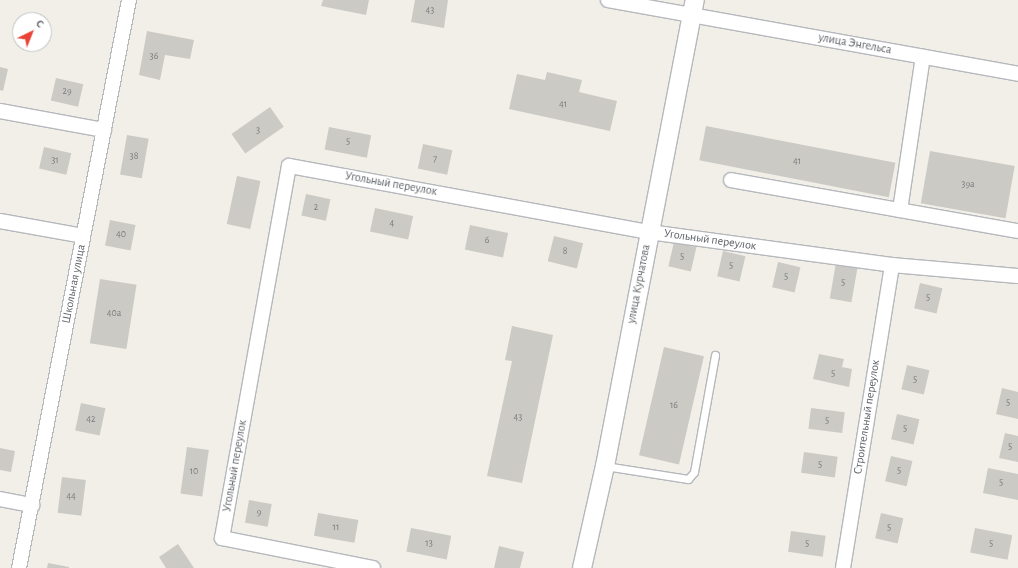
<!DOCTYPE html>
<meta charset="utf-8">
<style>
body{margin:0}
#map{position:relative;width:1018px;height:568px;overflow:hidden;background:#f1efe8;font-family:"Alegreya Sans",sans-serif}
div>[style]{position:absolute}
.building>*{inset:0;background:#cccac5;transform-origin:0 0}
.roads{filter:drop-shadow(1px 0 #b5b8bc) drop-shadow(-1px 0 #b5b8bc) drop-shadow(0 1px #b5b8bc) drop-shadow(0 -1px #b5b8bc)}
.service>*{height:7px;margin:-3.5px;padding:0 3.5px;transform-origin:3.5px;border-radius:3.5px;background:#fff}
.minor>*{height:14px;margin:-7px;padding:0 7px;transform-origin:7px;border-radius:7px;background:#fff}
.tertiary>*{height:18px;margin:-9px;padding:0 9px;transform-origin:9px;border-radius:9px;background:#fff}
span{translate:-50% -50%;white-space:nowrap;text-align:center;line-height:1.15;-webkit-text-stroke:3px #fff;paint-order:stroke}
.number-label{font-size:10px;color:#7a7d7f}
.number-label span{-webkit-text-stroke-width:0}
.street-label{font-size:12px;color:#5f6368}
.north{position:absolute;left:12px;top:12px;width:40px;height:40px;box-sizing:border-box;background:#fff;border:1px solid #bfc1c3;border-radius:50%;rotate:43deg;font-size:11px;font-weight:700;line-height:16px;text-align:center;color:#5f6368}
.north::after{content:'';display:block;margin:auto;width:14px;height:18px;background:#ea4335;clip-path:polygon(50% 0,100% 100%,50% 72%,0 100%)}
</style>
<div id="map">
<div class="building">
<i style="clip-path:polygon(323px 0,369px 0,366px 15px,321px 6px)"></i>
<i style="clip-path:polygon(415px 0,448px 0,444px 28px,411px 22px)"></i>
<i style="clip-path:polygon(147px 31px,194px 40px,190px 59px,165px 55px,160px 80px,139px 75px)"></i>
<i style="clip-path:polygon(0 67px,8px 69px,3px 91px,0 90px)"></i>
<i style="clip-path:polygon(547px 72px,582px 80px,579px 92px,617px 101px,610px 131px,509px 109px,517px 74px,545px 80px)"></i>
<i style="left:56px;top:78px;width:28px;height:23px;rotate:13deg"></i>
<i style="left:270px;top:107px;width:24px;height:47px;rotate:55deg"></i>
<i style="left:706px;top:126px;width:193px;height:35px;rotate:11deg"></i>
<i style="left:329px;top:127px;width:43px;height:23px;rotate:11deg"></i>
<i style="left:127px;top:135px;width:22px;height:40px;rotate:10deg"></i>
<i style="left:423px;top:144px;width:30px;height:25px;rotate:12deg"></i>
<i style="left:44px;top:147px;width:28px;height:22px;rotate:13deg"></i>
<i style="left:930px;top:151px;width:86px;height:53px;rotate:10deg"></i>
<i style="left:237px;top:176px;width:24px;height:49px;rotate:12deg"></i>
<i style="left:306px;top:194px;width:25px;height:22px;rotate:12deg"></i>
<i style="left:375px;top:208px;width:39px;height:24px;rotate:12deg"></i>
<i style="left:110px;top:220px;width:26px;height:26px;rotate:11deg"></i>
<i style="left:470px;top:225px;width:39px;height:25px;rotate:12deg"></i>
<i style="left:554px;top:236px;width:30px;height:26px;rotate:14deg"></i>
<i style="left:674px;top:242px;width:23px;height:25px;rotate:13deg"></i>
<i style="left:723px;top:251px;width:23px;height:26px;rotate:13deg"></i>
<i style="left:778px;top:262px;width:23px;height:26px;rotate:13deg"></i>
<i style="left:836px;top:263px;width:22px;height:36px;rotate:10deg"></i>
<i style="left:100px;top:279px;width:37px;height:65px;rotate:9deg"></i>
<i style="left:920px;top:283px;width:23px;height:26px;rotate:13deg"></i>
<i style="clip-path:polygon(512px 326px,553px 335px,522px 483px,487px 476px,512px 361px,505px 360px)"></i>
<i style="left:664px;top:347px;width:41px;height:111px;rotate:13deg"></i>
<i style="clip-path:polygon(819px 354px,844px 359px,842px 367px,852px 369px,849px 387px,813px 379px)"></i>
<i style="left:907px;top:365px;width:23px;height:25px;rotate:13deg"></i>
<i style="clip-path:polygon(1002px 388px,1018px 392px,1018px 419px,996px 414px)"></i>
<i style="left:81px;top:403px;width:25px;height:28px;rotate:12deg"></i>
<i style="left:811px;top:408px;width:34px;height:21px;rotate:7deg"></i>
<i style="left:897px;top:414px;width:23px;height:26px;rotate:13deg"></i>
<i style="clip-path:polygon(1005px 433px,1018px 436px,1018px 462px,999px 458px)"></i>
<i style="left:187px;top:447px;width:22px;height:47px;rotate:8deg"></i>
<i style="clip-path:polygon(0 448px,15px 451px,11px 472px,0 470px)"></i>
<i style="left:804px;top:452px;width:34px;height:21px;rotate:8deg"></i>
<i style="left:891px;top:456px;width:22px;height:26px;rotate:13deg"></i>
<i style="clip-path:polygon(988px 468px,1018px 474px,1018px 500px,983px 493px)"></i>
<i style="left:62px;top:477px;width:24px;height:36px;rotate:7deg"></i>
<i style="left:249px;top:500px;width:23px;height:23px;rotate:10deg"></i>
<i style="left:318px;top:513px;width:41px;height:23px;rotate:10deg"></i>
<i style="left:881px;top:513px;width:23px;height:26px;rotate:13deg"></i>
<i style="left:411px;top:528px;width:41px;height:24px;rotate:11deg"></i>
<i style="left:975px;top:528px;width:38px;height:25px;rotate:11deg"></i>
<i style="left:791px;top:531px;width:35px;height:21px;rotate:8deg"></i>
<i style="clip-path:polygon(178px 544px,194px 568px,166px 568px,159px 557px)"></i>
<i style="clip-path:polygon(499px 546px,524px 552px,520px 568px,494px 568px)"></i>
<i style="clip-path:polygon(48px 563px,69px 567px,69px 568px,47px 568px)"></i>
</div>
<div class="roads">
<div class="service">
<i style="left:605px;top:466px;width:84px;rotate:8.9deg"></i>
<i style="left:688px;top:479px;width:9px;rotate:-49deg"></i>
<i style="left:694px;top:472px;width:119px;rotate:-79.8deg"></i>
</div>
<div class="minor">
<i style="left:608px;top:0;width:417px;rotate:10.2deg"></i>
<i style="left:0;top:111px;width:106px;rotate:10.4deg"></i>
<i style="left:731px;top:180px;width:291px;rotate:10.1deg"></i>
<i style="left:900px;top:210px;width:155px;rotate:-81.5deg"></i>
<i style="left:0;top:221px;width:84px;rotate:10.2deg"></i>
<i style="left:0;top:499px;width:33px;rotate:11deg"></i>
<i style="left:19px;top:568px;width:579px;rotate:-79.04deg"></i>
<i style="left:373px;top:568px;width:154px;rotate:-168.8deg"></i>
<i style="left:222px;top:538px;width:378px;rotate:-79.8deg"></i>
<i style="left:289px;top:166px;width:366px;rotate:10.4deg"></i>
<i style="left:649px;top:232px;width:245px;rotate:7.7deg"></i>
<i style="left:892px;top:265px;width:126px;rotate:5deg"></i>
<i style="left:843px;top:568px;width:307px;rotate:-80.8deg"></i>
</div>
<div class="tertiary">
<i style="left:582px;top:568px;width:105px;rotate:-77.3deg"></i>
<i style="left:605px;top:466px;width:475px;rotate:-79.1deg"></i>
</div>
</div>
<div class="number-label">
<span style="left:430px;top:11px">43</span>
<span style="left:154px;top:57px">36</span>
<span style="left:67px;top:92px">29</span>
<span style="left:563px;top:105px">41</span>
<span style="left:258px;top:131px">3</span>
<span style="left:348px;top:142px">5</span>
<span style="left:134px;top:157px">38</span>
<span style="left:435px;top:160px">7</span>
<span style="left:55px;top:161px">31</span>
<span style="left:797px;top:162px">41</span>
<span style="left:968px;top:185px">39а</span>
<span style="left:316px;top:208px">2</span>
<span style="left:392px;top:224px">4</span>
<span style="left:121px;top:235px">40</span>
<span style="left:487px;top:241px">6</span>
<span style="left:565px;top:252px">8</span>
<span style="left:682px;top:257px">5</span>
<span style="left:731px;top:266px">5</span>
<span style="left:786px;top:277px">5</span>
<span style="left:843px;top:283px">5</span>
<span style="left:928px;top:298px">5</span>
<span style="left:114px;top:314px">40а</span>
<span style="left:833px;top:374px">5</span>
<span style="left:915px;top:380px">5</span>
<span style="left:1008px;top:403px">5</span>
<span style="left:674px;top:406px">16</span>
<span style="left:518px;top:418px">43</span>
<span style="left:91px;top:420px">42</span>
<span style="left:827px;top:421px">5</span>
<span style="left:905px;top:429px">5</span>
<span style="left:1010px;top:447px">5</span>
<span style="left:820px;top:465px">5</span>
<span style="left:899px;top:471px">5</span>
<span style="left:194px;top:472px">10</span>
<span style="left:1001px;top:483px">5</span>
<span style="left:71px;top:497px">44</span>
<span style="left:259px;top:513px">9</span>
<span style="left:336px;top:528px">11</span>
<span style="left:889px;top:528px">5</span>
<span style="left:429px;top:544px">13</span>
<span style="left:807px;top:544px">5</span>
<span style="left:991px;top:544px">5</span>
</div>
<div class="street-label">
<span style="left:855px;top:44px;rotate:10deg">улица Энгельса</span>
<span style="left:391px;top:184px;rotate:10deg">Угольный переулок</span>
<span style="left:710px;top:240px;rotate:8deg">Угольный переулок</span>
<span style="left:74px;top:284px;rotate:-79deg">Школьная улица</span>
<span style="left:639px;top:284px;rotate:-79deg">улица Курчатова</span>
<span style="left:867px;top:417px;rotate:-81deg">Строительный переулок</span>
<span style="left:235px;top:466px;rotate:-80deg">Угольный переулок</span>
</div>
<div class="north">С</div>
</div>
